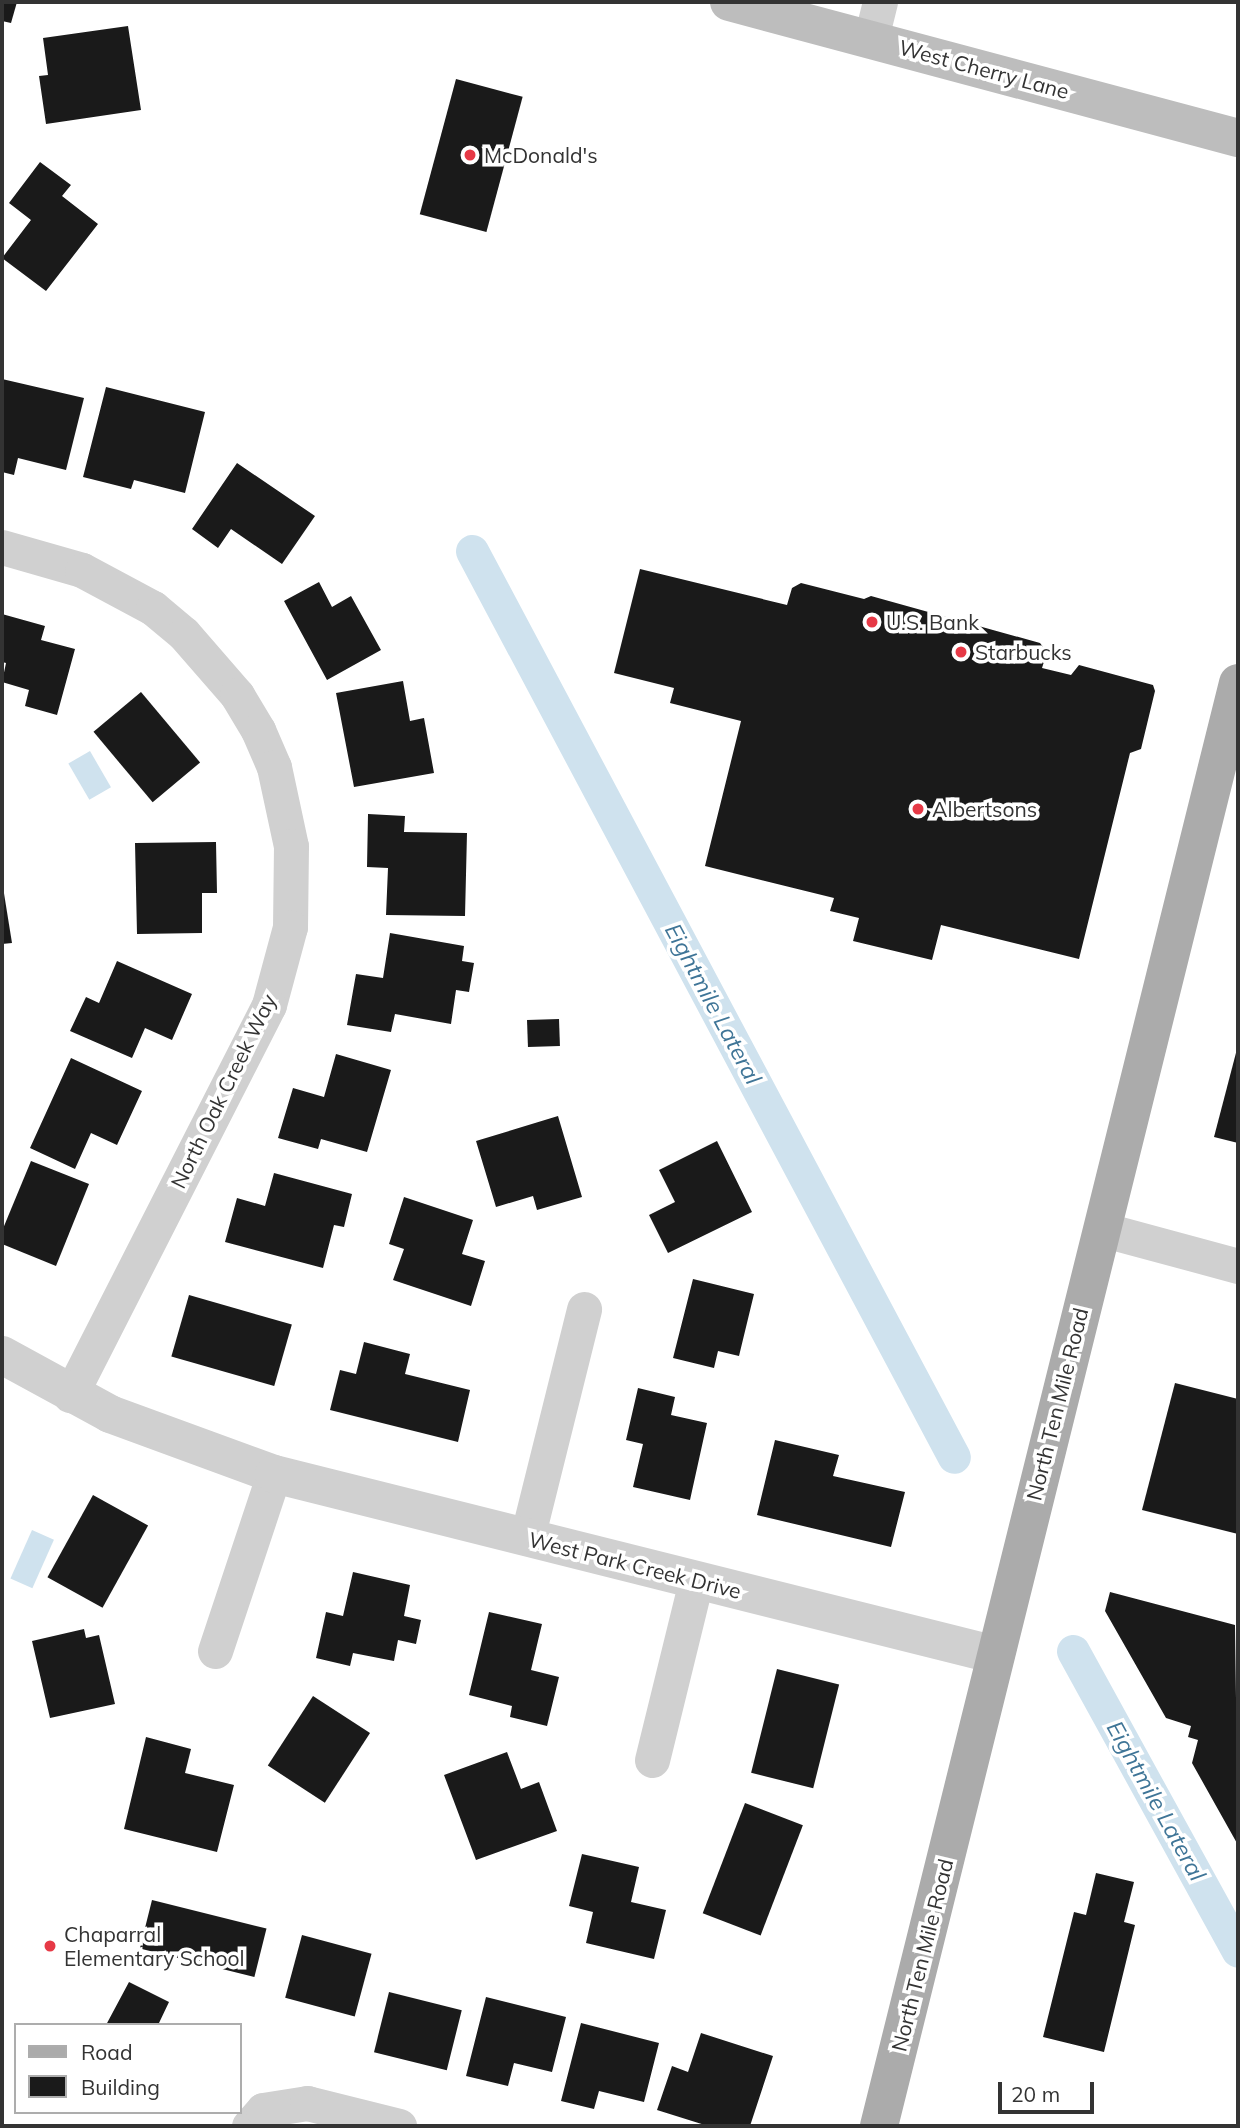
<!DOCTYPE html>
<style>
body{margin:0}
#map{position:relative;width:1240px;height:2128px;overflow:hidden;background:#fff;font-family:Mulish,sans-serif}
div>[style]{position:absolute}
.water>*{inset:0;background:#cfe2ee;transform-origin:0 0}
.canal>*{height:33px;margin:-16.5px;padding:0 16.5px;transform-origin:16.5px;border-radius:16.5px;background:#cfe2ee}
.building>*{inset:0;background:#1a1a1a;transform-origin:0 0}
.minor>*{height:35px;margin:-17.5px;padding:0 17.5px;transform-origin:17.5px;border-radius:17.5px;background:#d0d0d0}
.tertiary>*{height:38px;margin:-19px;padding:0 19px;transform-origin:19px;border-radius:19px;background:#d0d0d0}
.secondary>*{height:38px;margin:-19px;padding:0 19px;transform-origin:19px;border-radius:19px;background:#bdbdbd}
.primary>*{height:38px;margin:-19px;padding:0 19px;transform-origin:19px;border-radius:19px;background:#ababab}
.dots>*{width:19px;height:19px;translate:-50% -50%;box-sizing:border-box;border:4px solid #fff;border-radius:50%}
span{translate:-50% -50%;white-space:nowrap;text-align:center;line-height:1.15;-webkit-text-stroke:7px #fff;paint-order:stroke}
.street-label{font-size:21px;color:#333}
.poi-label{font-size:21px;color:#333}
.left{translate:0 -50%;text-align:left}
.water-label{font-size:23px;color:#3f7597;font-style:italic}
.frame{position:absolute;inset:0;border:4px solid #333;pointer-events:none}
.legend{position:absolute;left:14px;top:2023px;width:228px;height:91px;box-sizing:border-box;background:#fff;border:2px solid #adadad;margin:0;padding:9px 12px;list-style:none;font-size:21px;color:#333}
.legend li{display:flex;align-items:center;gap:14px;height:35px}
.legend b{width:35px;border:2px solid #adadad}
.scale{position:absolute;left:998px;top:2082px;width:96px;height:32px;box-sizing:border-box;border:4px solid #333;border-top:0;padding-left:9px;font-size:21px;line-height:24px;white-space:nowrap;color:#333;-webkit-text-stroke:5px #fff;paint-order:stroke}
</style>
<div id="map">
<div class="water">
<i style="left:90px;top:751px;width:42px;height:25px;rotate:60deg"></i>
<i style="left:32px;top:1530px;width:24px;height:53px;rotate:24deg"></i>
</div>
<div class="canal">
<i style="left:472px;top:551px;width:1026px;rotate:61.99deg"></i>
<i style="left:1073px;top:1651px;width:342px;rotate:61.2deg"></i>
</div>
<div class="building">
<i style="clip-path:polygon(2px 2px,17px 2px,11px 23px,2px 21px)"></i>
<i style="clip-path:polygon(128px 26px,141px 110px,46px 124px,39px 76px,48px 75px,43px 38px)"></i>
<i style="left:456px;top:79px;width:69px;height:140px;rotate:15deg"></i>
<i style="clip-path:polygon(40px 162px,71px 185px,62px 196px,98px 224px,46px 291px,2px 258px,31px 220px,9px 203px)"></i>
<i style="clip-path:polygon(2px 379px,84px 398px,66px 470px,18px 458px,14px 475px,2px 472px)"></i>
<i style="clip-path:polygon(106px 387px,205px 412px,185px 493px,134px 480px,131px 489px,83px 477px)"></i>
<i style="clip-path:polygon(237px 463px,315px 516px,282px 564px,231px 529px,218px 548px,192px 529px)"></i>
<i style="clip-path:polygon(640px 569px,787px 605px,792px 588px,801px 583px,864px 599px,871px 596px,1040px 643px,1047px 652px,1042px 668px,1071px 675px,1079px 665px,1153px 685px,1155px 691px,1141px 749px,1130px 753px,1079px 959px,941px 925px,932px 960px,853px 941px,859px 918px,830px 911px,834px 898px,705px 866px,741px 721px,670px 703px,674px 688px,614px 673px)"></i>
<i style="clip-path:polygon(319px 582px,332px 607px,351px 596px,381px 650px,327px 680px,284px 601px)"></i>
<i style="clip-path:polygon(2px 614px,45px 626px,41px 640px,75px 649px,57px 715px,25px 706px,29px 690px,2px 682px,6px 663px,2px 662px)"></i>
<i style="clip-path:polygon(403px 681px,410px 721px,424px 718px,434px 773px,354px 787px,336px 693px)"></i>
<i style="left:141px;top:692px;width:92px;height:62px;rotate:50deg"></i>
<i style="clip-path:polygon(368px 814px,405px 816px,404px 832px,467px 833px,465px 916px,386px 915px,388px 868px,367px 867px)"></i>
<i style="clip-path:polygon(216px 842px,217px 893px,202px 893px,202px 933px,137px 934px,135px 843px)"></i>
<i style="clip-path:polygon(2px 881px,12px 943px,2px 944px)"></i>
<i style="clip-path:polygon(390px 933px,464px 946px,462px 961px,474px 963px,469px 992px,456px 990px,451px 1024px,395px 1014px,391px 1032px,347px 1025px,356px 974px,383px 978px)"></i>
<i style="clip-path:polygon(117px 961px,192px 994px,172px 1040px,145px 1028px,132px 1058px,70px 1031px,86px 997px,99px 1003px)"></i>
<i style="left:559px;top:1019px;width:27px;height:32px;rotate:88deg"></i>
<i style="clip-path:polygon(1237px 1049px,1238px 1049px,1238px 1143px,1214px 1137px)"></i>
<i style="clip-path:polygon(336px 1054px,391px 1070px,367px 1152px,321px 1139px,318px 1149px,278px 1138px,293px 1088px,324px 1097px)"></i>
<i style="clip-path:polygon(71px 1058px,142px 1091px,117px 1145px,91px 1133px,75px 1169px,30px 1148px)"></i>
<i style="clip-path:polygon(558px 1116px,582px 1197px,537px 1210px,533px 1196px,496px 1207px,476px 1141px)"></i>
<i style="clip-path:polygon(717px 1141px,752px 1212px,668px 1253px,649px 1215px,675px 1202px,659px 1170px)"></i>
<i style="clip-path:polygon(31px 1161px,89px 1184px,56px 1266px,2px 1244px,2px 1231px)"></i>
<i style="clip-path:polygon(274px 1173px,352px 1194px,344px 1227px,334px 1225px,323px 1268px,225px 1242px,237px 1198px,265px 1206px)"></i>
<i style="clip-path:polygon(404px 1197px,473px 1220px,462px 1254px,485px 1261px,471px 1306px,393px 1280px,404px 1249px,389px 1244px)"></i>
<i style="clip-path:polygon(693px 1279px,754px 1294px,739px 1356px,718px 1351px,714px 1368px,673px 1358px)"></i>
<i style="left:189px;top:1295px;width:107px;height:64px;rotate:16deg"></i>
<i style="clip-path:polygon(364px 1342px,410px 1354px,405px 1374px,470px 1390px,458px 1442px,330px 1410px,340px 1370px,356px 1374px)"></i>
<i style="clip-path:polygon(1175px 1383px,1238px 1399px,1238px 1534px,1142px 1510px)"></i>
<i style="clip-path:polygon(638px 1388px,675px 1397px,671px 1415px,707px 1423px,690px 1500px,633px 1487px,643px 1444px,626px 1440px)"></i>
<i style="clip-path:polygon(775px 1440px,839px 1455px,833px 1476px,905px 1492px,891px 1547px,757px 1515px)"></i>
<i style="left:93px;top:1495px;width:63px;height:94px;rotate:29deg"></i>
<i style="clip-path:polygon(353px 1572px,410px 1585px,404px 1616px,421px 1620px,416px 1644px,398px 1640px,394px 1661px,353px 1653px,350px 1666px,316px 1658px,326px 1612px,343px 1616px)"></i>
<i style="clip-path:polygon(1110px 1592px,1235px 1625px,1238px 1845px,1192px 1763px,1198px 1740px,1188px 1737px,1191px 1726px,1166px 1718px,1105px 1611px)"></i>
<i style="clip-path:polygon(489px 1612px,542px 1624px,531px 1670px,559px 1677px,547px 1726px,510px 1717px,512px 1706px,469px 1695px)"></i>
<i style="clip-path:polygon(84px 1629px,86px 1638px,99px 1635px,115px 1704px,50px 1718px,32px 1641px)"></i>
<i style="left:777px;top:1669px;width:64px;height:107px;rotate:14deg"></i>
<i style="left:313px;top:1696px;width:68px;height:83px;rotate:33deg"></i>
<i style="clip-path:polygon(146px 1737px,191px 1749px,185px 1773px,234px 1785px,217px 1852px,124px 1829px)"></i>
<i style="clip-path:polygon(507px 1752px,521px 1789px,539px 1782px,557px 1831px,476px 1860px,444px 1775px)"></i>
<i style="left:745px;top:1803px;width:62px;height:118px;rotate:21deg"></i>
<i style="clip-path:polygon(582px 1854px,639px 1867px,631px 1902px,666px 1910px,654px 1959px,586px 1943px,593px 1912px,569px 1906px)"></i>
<i style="clip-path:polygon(1096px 1873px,1134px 1882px,1124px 1922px,1135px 1925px,1104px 2052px,1043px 2037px,1074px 1912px,1086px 1915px)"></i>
<i style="left:152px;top:1900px;width:118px;height:50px;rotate:14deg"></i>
<i style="left:302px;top:1935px;width:72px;height:65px;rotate:15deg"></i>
<i style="clip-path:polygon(129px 1982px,169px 2002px,159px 2023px,162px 2025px,106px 2025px)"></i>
<i style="left:389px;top:1992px;width:75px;height:62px;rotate:14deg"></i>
<i style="clip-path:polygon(486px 1997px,566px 2017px,552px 2072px,514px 2063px,508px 2086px,466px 2076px)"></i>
<i style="clip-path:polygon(581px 2023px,659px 2043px,644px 2102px,599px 2091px,594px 2109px,561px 2101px)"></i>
<i style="clip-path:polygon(701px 2033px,773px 2056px,750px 2126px,708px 2126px,657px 2110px,672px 2066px,688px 2072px)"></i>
</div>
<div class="minor">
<i style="left:871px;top:38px;width:37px;rotate:-76deg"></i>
<i style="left:2px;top:547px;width:83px;rotate:16deg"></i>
<i style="left:82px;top:570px;width:81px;rotate:28.2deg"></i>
<i style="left:153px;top:608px;width:40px;rotate:40deg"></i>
<i style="left:184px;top:634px;width:81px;rotate:49deg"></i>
<i style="left:237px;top:695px;width:41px;rotate:59deg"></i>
<i style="left:258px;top:730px;width:40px;rotate:66.6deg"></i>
<i style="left:274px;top:767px;width:81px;rotate:77.9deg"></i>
<i style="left:291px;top:846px;width:81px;rotate:90.7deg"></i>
<i style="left:290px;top:927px;width:81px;rotate:105.1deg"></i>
<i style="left:269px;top:1005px;width:438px;rotate:117deg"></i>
<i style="left:1101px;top:1229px;width:142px;rotate:15.1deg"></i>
<i style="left:527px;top:1538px;width:236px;rotate:-76deg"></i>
<i style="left:215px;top:1651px;width:187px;rotate:-71.6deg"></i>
<i style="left:652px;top:1760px;width:184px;rotate:-76.2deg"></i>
<i style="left:249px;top:2126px;width:21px;rotate:-49deg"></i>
<i style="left:263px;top:2110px;width:45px;rotate:-9deg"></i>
<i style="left:307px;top:2103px;width:95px;rotate:14deg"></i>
</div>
<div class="tertiary">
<i style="left:2px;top:1355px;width:123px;rotate:28.6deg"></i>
<i style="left:110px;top:1414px;width:175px;rotate:20.1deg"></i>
<i style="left:274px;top:1474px;width:744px;rotate:14.07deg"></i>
</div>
<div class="secondary">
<i style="left:729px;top:2px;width:527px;rotate:14.96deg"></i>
</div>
<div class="primary">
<i style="left:879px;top:2126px;width:1487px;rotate:-76.03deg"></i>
</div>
<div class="dots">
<i style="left:470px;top:155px;background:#e63946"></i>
<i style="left:872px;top:622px;background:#e63946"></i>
<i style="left:961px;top:652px;background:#e63946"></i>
<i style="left:918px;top:809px;background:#e63946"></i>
<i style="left:50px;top:1946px;background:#e63946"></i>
</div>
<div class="street-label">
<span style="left:984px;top:69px;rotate:15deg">West Cherry Lane</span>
<span style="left:223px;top:1091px;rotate:-64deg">North Oak Creek Way</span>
<span style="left:1057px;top:1404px;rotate:-76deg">North Ten Mile Road</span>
<span style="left:635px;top:1565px;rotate:14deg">West Park Creek Drive</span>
<span style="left:922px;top:1955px;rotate:-76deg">North Ten Mile Road</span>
</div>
<div class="poi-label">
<span class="left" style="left:484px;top:155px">McDonald's</span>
<span class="left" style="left:886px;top:622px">U.S. Bank</span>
<span class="left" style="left:975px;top:652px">Starbucks</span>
<span class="left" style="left:932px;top:809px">Albertsons</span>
<span class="left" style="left:64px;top:1946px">Chaparral<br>Elementary School</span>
</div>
<div class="water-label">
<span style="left:713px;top:1004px;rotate:62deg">Eightmile Lateral</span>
<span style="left:1156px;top:1801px;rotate:61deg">Eightmile Lateral</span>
</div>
<div class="frame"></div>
<ul class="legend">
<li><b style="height:9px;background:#ababab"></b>Road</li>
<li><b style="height:19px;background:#1a1a1a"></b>Building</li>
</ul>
<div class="scale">20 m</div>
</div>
